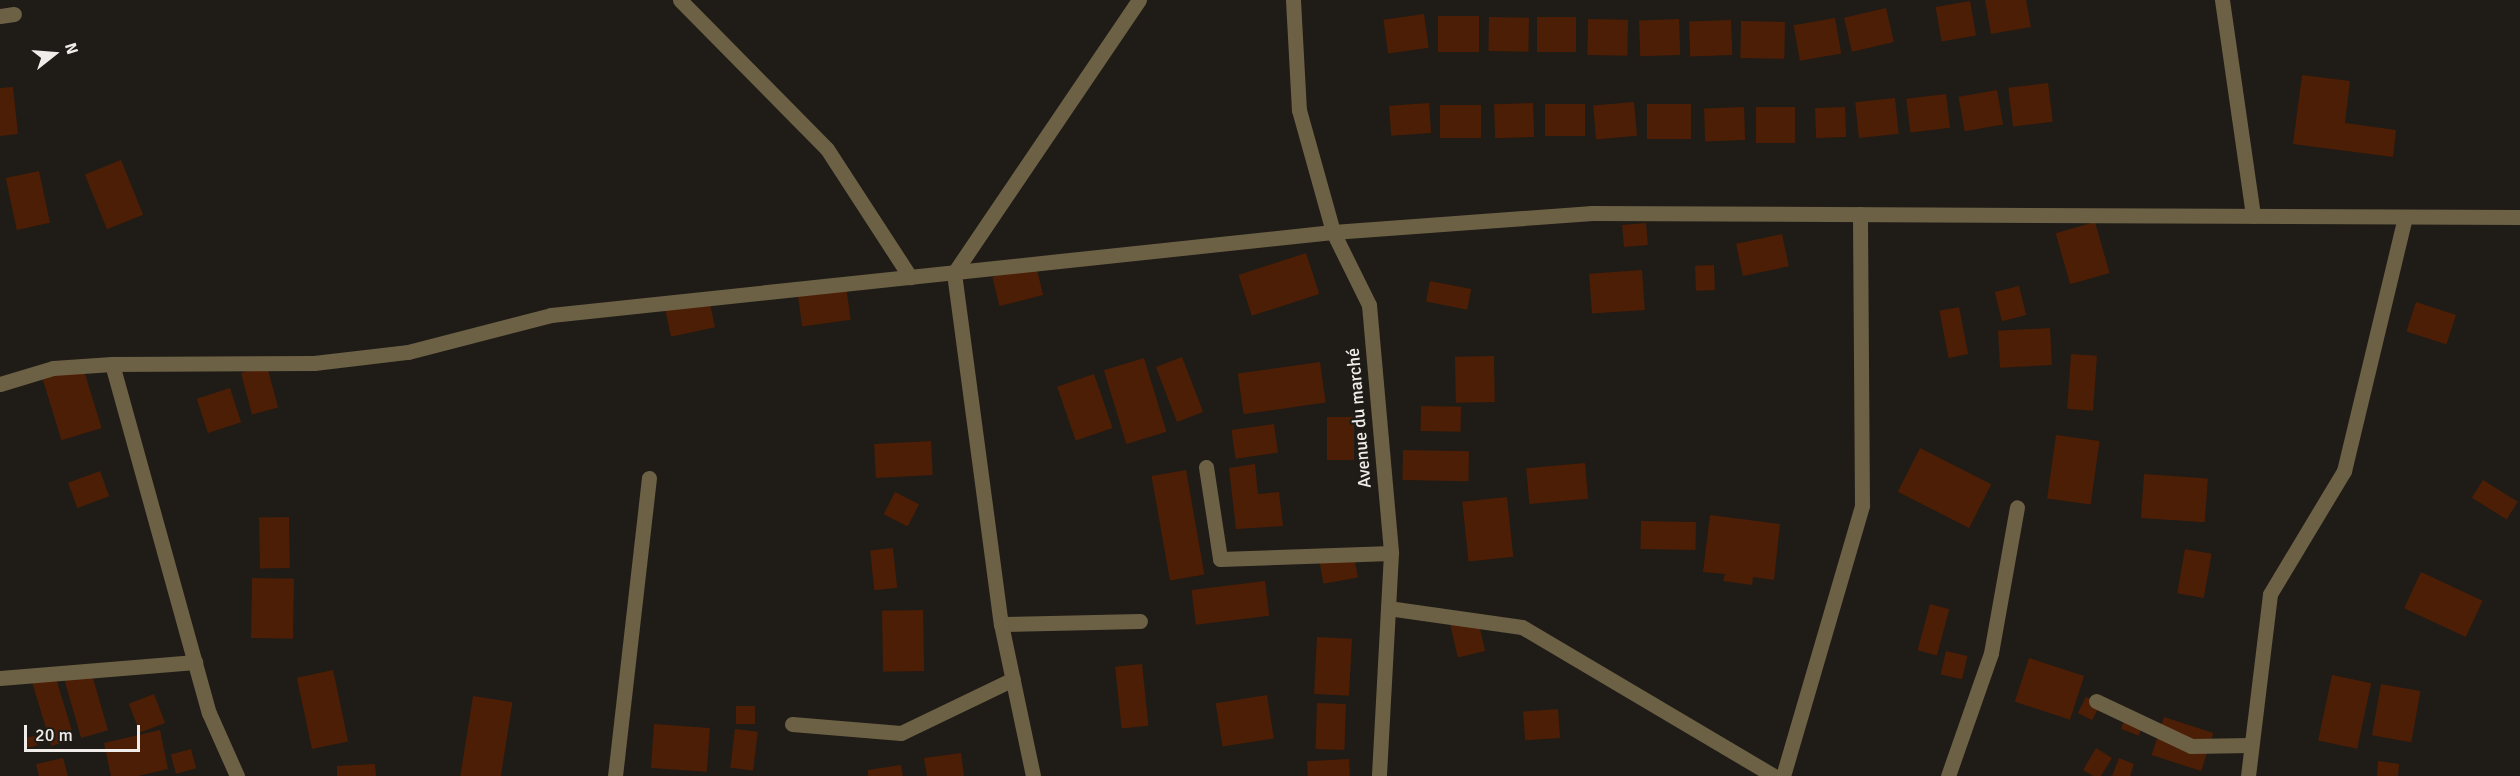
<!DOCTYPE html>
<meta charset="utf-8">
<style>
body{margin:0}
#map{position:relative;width:2520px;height:776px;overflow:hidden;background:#1f1b16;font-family:Signika,sans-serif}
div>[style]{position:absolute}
.building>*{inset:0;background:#4c1e05;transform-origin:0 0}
.lane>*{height:15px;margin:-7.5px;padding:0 7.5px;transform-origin:7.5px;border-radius:7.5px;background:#6c6045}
.street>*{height:15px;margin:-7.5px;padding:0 7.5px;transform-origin:7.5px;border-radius:7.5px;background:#6c6045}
span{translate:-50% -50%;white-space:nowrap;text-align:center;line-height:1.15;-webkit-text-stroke:4.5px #1f1b16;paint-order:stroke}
.street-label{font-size:18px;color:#efece9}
.north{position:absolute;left:24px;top:24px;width:60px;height:60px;-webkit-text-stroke:4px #1f1b16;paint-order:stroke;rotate:73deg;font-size:16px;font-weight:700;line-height:24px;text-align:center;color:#efece9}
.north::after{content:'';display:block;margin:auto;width:21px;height:27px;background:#efece9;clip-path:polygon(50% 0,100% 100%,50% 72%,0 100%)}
.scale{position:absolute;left:24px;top:725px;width:116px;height:27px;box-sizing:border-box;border:3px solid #efece9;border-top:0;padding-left:8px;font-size:18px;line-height:21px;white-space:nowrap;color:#efece9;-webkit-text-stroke:4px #1f1b16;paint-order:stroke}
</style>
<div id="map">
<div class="building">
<i style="clip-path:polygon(1985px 0,2026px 0,2031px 27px,1991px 34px)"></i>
<i style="left:1970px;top:1px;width:35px;height:35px;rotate:80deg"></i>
<i style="left:1886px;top:8px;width:35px;height:43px;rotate:77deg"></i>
<i style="left:1424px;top:14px;width:34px;height:41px;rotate:82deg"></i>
<i style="left:1479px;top:16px;width:36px;height:41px;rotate:90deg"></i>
<i style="left:1489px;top:17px;width:40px;height:34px;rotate:1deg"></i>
<i style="left:1576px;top:17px;width:35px;height:39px;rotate:90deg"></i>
<i style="left:1835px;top:18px;width:36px;height:42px;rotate:80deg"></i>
<i style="left:1588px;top:19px;width:40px;height:36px;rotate:1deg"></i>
<i style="left:1679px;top:19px;width:36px;height:40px;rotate:88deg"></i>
<i style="left:1731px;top:20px;width:35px;height:42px;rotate:88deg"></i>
<i style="left:1741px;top:21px;width:44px;height:37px;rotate:1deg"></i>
<i style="clip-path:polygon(2302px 75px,2350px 81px,2345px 123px,2396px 130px,2393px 157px,2293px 144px)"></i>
<i style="left:2048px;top:83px;width:39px;height:40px;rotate:83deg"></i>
<i style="clip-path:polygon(13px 87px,18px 134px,0 136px,0 88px)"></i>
<i style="left:1997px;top:90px;width:35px;height:39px;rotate:80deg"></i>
<i style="left:1946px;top:94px;width:34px;height:40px;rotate:83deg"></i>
<i style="left:1895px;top:98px;width:36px;height:40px;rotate:84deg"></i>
<i style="left:1634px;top:102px;width:34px;height:41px;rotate:85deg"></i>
<i style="left:1429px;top:103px;width:30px;height:40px;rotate:86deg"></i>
<i style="left:1533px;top:103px;width:34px;height:39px;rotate:88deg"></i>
<i style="left:1545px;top:104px;width:40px;height:32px"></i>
<i style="left:1647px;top:104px;width:44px;height:35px"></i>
<i style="left:1440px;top:105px;width:41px;height:33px"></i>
<i style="left:1744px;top:107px;width:33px;height:40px;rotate:88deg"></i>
<i style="left:1756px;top:107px;width:39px;height:36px"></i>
<i style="left:1845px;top:107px;width:30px;height:30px;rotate:88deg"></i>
<i style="left:121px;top:160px;width:59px;height:39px;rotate:68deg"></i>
<i style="left:39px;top:171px;width:53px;height:34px;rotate:78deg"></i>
<i style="left:2095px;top:222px;width:53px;height:41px;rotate:74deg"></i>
<i style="left:1646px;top:223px;width:22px;height:24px;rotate:85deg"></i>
<i style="left:1782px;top:234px;width:33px;height:47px;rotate:78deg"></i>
<i style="left:1306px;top:253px;width:43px;height:71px;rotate:72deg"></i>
<i style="left:1714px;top:265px;width:25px;height:19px;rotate:88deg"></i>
<i style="left:1036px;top:266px;width:30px;height:45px;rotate:76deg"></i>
<i style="left:1642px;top:270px;width:40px;height:53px;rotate:86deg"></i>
<i style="left:1430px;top:281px;width:42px;height:21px;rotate:11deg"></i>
<i style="left:846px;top:286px;width:34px;height:49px;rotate:82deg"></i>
<i style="left:2019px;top:286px;width:30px;height:25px;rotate:76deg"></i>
<i style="left:709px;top:299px;width:29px;height:45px;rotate:78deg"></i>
<i style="left:2416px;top:302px;width:42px;height:31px;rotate:18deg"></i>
<i style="left:1959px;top:307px;width:48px;height:20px;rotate:79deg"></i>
<i style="left:2050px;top:328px;width:37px;height:52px;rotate:87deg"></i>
<i style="left:2071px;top:354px;width:26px;height:55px;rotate:4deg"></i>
<i style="left:1494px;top:356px;width:46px;height:39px;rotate:89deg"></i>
<i style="left:1182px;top:357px;width:59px;height:28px;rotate:69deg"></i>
<i style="left:1144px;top:358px;width:77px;height:42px;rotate:73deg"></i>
<i style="left:1320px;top:362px;width:41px;height:83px;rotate:82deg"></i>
<i style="left:82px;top:364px;width:67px;height:42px;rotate:73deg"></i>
<i style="left:267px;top:366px;width:43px;height:27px;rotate:75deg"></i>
<i style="left:1094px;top:374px;width:57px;height:39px;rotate:71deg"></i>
<i style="left:230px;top:388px;width:36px;height:35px;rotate:72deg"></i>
<i style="left:1421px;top:406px;width:40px;height:25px;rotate:1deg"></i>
<i style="left:1327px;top:417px;width:27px;height:43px"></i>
<i style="left:1274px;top:424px;width:29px;height:43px;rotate:82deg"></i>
<i style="left:2056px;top:435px;width:44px;height:64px;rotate:8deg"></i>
<i style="left:931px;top:441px;width:34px;height:57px;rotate:87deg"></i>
<i style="left:1920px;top:448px;width:80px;height:49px;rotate:27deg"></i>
<i style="left:1403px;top:450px;width:66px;height:30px;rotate:1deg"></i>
<i style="left:1585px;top:463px;width:36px;height:59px;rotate:85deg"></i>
<i style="clip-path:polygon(1255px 464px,1258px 494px,1279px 492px,1283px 526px,1236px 529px,1229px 468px)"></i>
<i style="left:1186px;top:470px;width:106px;height:35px;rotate:80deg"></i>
<i style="left:100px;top:471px;width:27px;height:34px;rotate:70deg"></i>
<i style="left:2144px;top:474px;width:64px;height:44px;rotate:4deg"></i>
<i style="left:2483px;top:480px;width:41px;height:21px;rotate:32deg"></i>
<i style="left:895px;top:492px;width:27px;height:25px;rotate:27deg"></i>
<i style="left:1507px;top:497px;width:60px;height:45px;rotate:84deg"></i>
<i style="clip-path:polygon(1710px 515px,1780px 524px,1774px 580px,1753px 577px,1752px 585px,1723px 581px,1725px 574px,1703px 572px)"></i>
<i style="left:289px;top:517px;width:51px;height:30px;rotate:89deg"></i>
<i style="left:1641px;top:521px;width:55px;height:28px;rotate:1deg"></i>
<i style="left:893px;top:548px;width:40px;height:23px;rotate:84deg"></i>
<i style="left:2185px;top:549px;width:27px;height:45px;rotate:10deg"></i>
<i style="left:1353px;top:550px;width:28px;height:35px;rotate:80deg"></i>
<i style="left:2421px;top:572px;width:68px;height:40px;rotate:25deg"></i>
<i style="left:252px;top:578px;width:42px;height:60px;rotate:1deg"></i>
<i style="left:1265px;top:581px;width:35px;height:74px;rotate:83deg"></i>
<i style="left:1930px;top:604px;width:20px;height:48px;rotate:15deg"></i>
<i style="left:923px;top:610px;width:61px;height:41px;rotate:89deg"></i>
<i style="left:1477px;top:616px;width:36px;height:28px;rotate:77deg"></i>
<i style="left:1317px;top:637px;width:35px;height:57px;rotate:3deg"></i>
<i style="left:1946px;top:651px;width:22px;height:24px;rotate:13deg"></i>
<i style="left:2029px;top:658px;width:58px;height:46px;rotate:18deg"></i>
<i style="left:89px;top:664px;width:69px;height:28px;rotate:74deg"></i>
<i style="left:1142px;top:664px;width:62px;height:27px;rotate:84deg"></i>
<i style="left:333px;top:670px;width:73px;height:37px;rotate:78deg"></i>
<i style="left:54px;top:672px;width:70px;height:24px;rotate:73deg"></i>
<i style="left:2332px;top:675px;width:40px;height:67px;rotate:12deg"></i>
<i style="left:2381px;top:684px;width:40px;height:52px;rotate:10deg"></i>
<i style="left:154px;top:694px;width:31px;height:27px;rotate:69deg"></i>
<i style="left:1267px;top:695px;width:44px;height:52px;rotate:81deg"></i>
<i style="left:473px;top:696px;width:40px;height:81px;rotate:9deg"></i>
<i style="left:2086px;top:697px;width:16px;height:18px;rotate:27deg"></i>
<i style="left:1317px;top:703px;width:29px;height:46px;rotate:2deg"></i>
<i style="left:736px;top:706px;width:19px;height:18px"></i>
<i style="left:1558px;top:709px;width:29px;height:35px;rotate:86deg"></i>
<i style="left:2127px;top:713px;width:19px;height:17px;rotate:21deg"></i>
<i style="left:2164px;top:717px;width:52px;height:40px;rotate:18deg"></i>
<i style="left:654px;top:724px;width:56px;height:44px;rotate:4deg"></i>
<i style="left:735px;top:729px;width:23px;height:39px;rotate:7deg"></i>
<i style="clip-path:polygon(160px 730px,168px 769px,138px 776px,111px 776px,104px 743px)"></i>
<i style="left:35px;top:736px;width:10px;height:11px;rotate:79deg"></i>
<i style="clip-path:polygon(2096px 748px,2112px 758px,2101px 776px,2093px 776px,2083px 770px)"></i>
<i style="left:191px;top:749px;width:20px;height:21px;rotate:75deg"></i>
<i style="clip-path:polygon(961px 753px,964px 776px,927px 776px,924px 758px)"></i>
<i style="clip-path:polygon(63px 758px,68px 776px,39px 776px,36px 764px)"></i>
<i style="clip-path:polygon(2119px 758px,2134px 764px,2130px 776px,2112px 776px)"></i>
<i style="left:1349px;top:759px;width:17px;height:42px;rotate:87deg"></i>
<i style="clip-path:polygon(2378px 761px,2399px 764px,2398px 776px,2377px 776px)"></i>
<i style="clip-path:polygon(375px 764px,376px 776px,337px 776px,337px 766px)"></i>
<i style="clip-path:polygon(901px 765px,903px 776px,868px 776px,868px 770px)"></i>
</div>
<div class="lane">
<i style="left:680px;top:0;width:209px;rotate:45.4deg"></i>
<i style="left:827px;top:149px;width:153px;rotate:57deg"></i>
<i style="left:0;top:16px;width:14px;rotate:-8deg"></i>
<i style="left:954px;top:273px;width:330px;rotate:-55.9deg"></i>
<i style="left:1206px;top:467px;width:93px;rotate:81.3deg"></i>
<i style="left:1220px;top:559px;width:171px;rotate:-2deg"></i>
<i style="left:1001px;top:624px;width:139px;rotate:-1.2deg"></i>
<i style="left:0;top:678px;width:196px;rotate:-4.7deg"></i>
<i style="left:2096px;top:701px;width:105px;rotate:25.3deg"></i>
<i style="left:2191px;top:746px;width:60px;rotate:-1deg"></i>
<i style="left:792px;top:724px;width:109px;rotate:4.7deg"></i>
<i style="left:901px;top:733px;width:124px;rotate:-25.7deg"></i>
<i style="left:615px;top:776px;width:300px;rotate:-83.5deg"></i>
<i style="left:1948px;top:776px;width:130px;rotate:-70.7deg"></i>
<i style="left:1991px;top:653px;width:148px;rotate:-79.9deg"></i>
</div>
<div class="street">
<i style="left:1293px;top:0;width:110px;rotate:86.9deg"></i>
<i style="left:1299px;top:110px;width:127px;rotate:74.4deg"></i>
<i style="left:1333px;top:232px;width:81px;rotate:63.7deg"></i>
<i style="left:1369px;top:305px;width:249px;rotate:84.9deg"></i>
<i style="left:1391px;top:553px;width:223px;rotate:93.1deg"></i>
<i style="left:2222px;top:0;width:218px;rotate:81.8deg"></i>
<i style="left:954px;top:273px;width:354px;rotate:82.4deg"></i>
<i style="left:1001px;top:624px;width:155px;rotate:78.1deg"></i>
<i style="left:112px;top:364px;width:362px;rotate:74.5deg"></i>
<i style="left:209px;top:713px;width:69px;rotate:66deg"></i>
<i style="left:0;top:384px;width:55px;rotate:-16.8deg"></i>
<i style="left:53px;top:368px;width:59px;rotate:-3.9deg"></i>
<i style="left:112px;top:364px;width:202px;rotate:-0.3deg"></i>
<i style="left:314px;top:363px;width:95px;rotate:-6.7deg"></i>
<i style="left:408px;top:352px;width:148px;rotate:-14.5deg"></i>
<i style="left:551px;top:315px;width:786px;rotate:-6.06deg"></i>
<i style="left:1333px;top:232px;width:260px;rotate:-4.2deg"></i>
<i style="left:1592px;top:213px;width:928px;rotate:0.25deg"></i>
<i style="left:1388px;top:608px;width:135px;rotate:8.1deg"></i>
<i style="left:1522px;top:627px;width:293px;rotate:30.6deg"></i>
<i style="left:1783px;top:776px;width:282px;rotate:-73.7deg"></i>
<i style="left:1862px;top:505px;width:291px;rotate:-90.4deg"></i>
<i style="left:2248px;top:776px;width:183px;rotate:-83.1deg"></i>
<i style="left:2270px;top:594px;width:144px;rotate:-59deg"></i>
<i style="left:2344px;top:471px;width:261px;rotate:-76.5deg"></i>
</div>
<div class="street-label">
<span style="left:1359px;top:418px;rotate:-95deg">Avenue du marché</span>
</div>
<div class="north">N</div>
<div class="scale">20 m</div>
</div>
